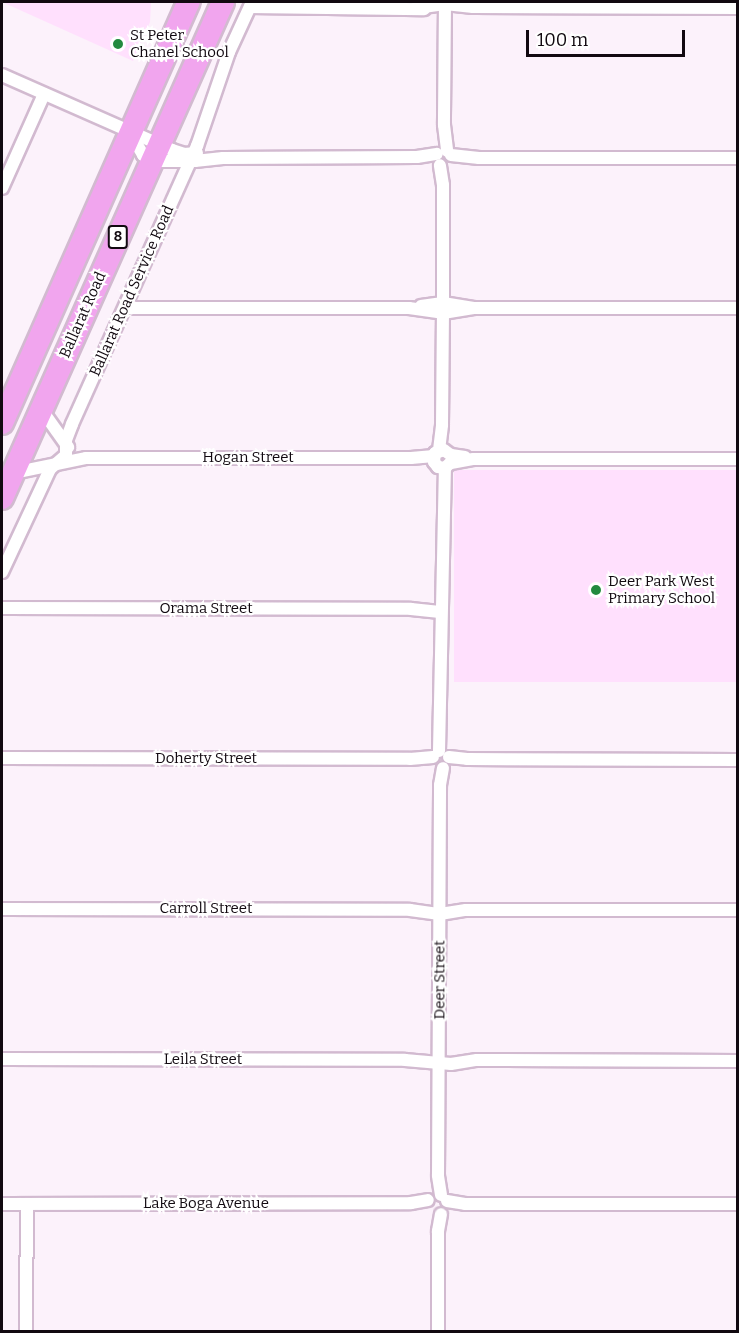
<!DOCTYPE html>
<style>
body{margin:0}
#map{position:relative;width:739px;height:1333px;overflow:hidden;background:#fcf2fb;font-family:Bitter,serif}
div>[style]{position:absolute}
.built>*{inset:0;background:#ffe0fd;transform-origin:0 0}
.roads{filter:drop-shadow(2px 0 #d2bad0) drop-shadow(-2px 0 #d2bad0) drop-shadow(0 2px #d2bad0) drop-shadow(0 -2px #d2bad0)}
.street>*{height:12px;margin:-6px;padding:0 6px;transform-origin:6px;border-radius:6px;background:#fff}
.highway>*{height:22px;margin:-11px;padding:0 11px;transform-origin:11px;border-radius:11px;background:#f1a5ee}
.dots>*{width:16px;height:16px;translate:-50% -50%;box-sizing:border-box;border:3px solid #fff;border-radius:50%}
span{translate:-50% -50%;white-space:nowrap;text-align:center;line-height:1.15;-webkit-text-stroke:4.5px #fff;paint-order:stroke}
.shield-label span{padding:2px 4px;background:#fff;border:2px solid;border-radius:4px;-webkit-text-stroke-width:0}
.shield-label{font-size:14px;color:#110910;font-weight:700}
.poi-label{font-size:15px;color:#110910}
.left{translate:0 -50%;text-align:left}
.street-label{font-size:15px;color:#110910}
.frame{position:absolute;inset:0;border:3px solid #110910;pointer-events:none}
.scale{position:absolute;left:526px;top:30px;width:159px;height:27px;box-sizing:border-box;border:3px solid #110910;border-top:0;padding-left:8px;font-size:18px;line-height:21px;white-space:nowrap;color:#110910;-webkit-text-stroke:4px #fff;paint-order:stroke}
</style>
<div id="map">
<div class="built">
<i style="clip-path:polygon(2px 2px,151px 2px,150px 22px,133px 61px)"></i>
<i style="left:454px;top:470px;width:283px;height:212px"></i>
</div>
<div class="roads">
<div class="street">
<i style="left:445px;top:2px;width:123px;rotate:90.5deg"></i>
<i style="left:444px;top:125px;width:26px;rotate:83deg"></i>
<i style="left:250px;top:7px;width:174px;rotate:0.7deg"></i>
<i style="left:416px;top:8px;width:29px;rotate:-8deg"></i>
<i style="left:445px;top:4px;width:28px;rotate:6deg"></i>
<i style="left:473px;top:7px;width:265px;rotate:0.2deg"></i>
<i style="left:2px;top:75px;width:186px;rotate:23.8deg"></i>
<i style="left:172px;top:150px;width:13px;rotate:18deg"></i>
<i style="left:184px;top:154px;width:13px;rotate:-4deg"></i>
<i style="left:130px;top:133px;width:26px;rotate:59deg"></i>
<i style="left:143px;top:155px;width:17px;rotate:21deg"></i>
<i style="left:159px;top:161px;width:36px"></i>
<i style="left:195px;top:161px;width:28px;rotate:-6deg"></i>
<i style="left:223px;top:158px;width:194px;rotate:-0.3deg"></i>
<i style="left:417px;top:157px;width:20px;rotate:-9deg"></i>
<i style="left:451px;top:155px;width:28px;rotate:6deg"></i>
<i style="left:479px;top:158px;width:259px"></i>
<i style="left:2px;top:188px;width:103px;rotate:-65.9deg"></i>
<i style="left:421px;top:306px;width:22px;rotate:-8deg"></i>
<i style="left:443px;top:303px;width:31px;rotate:9deg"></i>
<i style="left:474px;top:308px;width:264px"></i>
<i style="left:127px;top:308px;width:282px"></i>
<i style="left:409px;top:308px;width:34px;rotate:8deg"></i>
<i style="left:443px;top:313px;width:31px;rotate:-9deg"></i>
<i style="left:41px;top:409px;width:47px;rotate:54.6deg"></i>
<i style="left:439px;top:450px;width:25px;rotate:-83deg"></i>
<i style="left:442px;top:425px;width:112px;rotate:-89.5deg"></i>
<i style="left:443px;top:313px;width:128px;rotate:-90deg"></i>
<i style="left:443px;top:185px;width:20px;rotate:-99deg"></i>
<i style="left:450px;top:463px;width:7px;rotate:135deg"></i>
<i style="left:445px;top:468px;width:7px;rotate:-172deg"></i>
<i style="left:438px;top:467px;width:6px;rotate:-129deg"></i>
<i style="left:434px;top:462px;width:9px;rotate:-84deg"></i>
<i style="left:435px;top:453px;width:9px;rotate:-18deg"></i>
<i style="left:444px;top:450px;width:9px;rotate:36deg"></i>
<i style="left:451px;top:455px;width:14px;rotate:8deg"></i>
<i style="left:451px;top:463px;width:22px;rotate:-10deg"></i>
<i style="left:473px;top:459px;width:265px"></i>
<i style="left:13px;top:473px;width:75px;rotate:-11.6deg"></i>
<i style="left:86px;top:458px;width:325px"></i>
<i style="left:411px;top:458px;width:23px;rotate:-5deg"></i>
<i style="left:2px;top:572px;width:114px;rotate:-65deg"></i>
<i style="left:50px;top:469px;width:21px;rotate:-41deg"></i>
<i style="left:66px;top:455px;width:15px;rotate:-90deg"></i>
<i style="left:66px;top:440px;width:17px;rotate:-69deg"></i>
<i style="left:72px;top:424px;width:305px;rotate:-65.8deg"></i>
<i style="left:197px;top:146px;width:99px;rotate:-71.2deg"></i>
<i style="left:229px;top:52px;width:55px;rotate:-65.3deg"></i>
<i style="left:2px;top:608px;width:409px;rotate:0.1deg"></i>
<i style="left:411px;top:609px;width:29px;rotate:6deg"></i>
<i style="left:439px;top:751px;width:283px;rotate:-88.8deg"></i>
<i style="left:449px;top:757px;width:18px;rotate:6deg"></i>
<i style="left:467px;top:759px;width:271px;rotate:0.2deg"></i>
<i style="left:2px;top:758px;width:408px;rotate:0.1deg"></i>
<i style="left:410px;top:759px;width:23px;rotate:-5deg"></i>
<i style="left:2px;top:909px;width:408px;rotate:0.1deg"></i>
<i style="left:410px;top:910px;width:30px;rotate:8deg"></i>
<i style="left:440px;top:914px;width:26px;rotate:-9deg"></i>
<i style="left:466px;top:910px;width:272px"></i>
<i style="left:2px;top:1059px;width:403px;rotate:0.1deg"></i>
<i style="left:405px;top:1060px;width:46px;rotate:5deg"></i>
<i style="left:451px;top:1064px;width:26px;rotate:-9deg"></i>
<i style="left:477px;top:1060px;width:261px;rotate:0.2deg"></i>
<i style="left:441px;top:1195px;width:20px;rotate:-99deg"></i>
<i style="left:438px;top:1175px;width:390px;rotate:-89.7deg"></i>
<i style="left:440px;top:785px;width:17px;rotate:-80deg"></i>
<i style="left:447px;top:1201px;width:18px;rotate:9deg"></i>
<i style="left:465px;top:1204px;width:273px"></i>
<i style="left:2px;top:1204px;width:409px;rotate:-0.1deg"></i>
<i style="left:411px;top:1203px;width:17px;rotate:-10deg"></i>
<i style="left:26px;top:1332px;width:128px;rotate:-89.6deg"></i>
<i style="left:438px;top:1332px;width:101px;rotate:-90deg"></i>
<i style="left:438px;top:1231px;width:17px;rotate:-80deg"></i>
</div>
<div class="highway">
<i style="left:2px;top:423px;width:461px;rotate:-66.1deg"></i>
<i style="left:2px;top:498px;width:543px;rotate:-65.98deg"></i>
</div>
</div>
<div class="dots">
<i style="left:118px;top:44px;background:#238a3f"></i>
<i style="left:596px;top:590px;background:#238a3f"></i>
</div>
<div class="shield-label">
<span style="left:118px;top:237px">8</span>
</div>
<div class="poi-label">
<span class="left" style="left:130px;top:44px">St Peter<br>Chanel School</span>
<span class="left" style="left:608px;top:590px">Deer Park West<br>Primary School</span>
</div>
<div class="street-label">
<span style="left:132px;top:291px;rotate:-66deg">Ballarat Road Service Road</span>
<span style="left:83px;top:315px;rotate:-66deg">Ballarat Road</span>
<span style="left:248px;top:458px">Hogan Street</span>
<span style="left:206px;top:609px">Orama Street</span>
<span style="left:206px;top:759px">Doherty Street</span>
<span style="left:206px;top:909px">Carroll Street</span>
<span style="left:440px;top:980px;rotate:-90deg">Deer Street</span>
<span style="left:203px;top:1060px">Leila Street</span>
<span style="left:206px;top:1204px">Lake Boga Avenue</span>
</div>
<div class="frame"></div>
<div class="scale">100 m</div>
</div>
